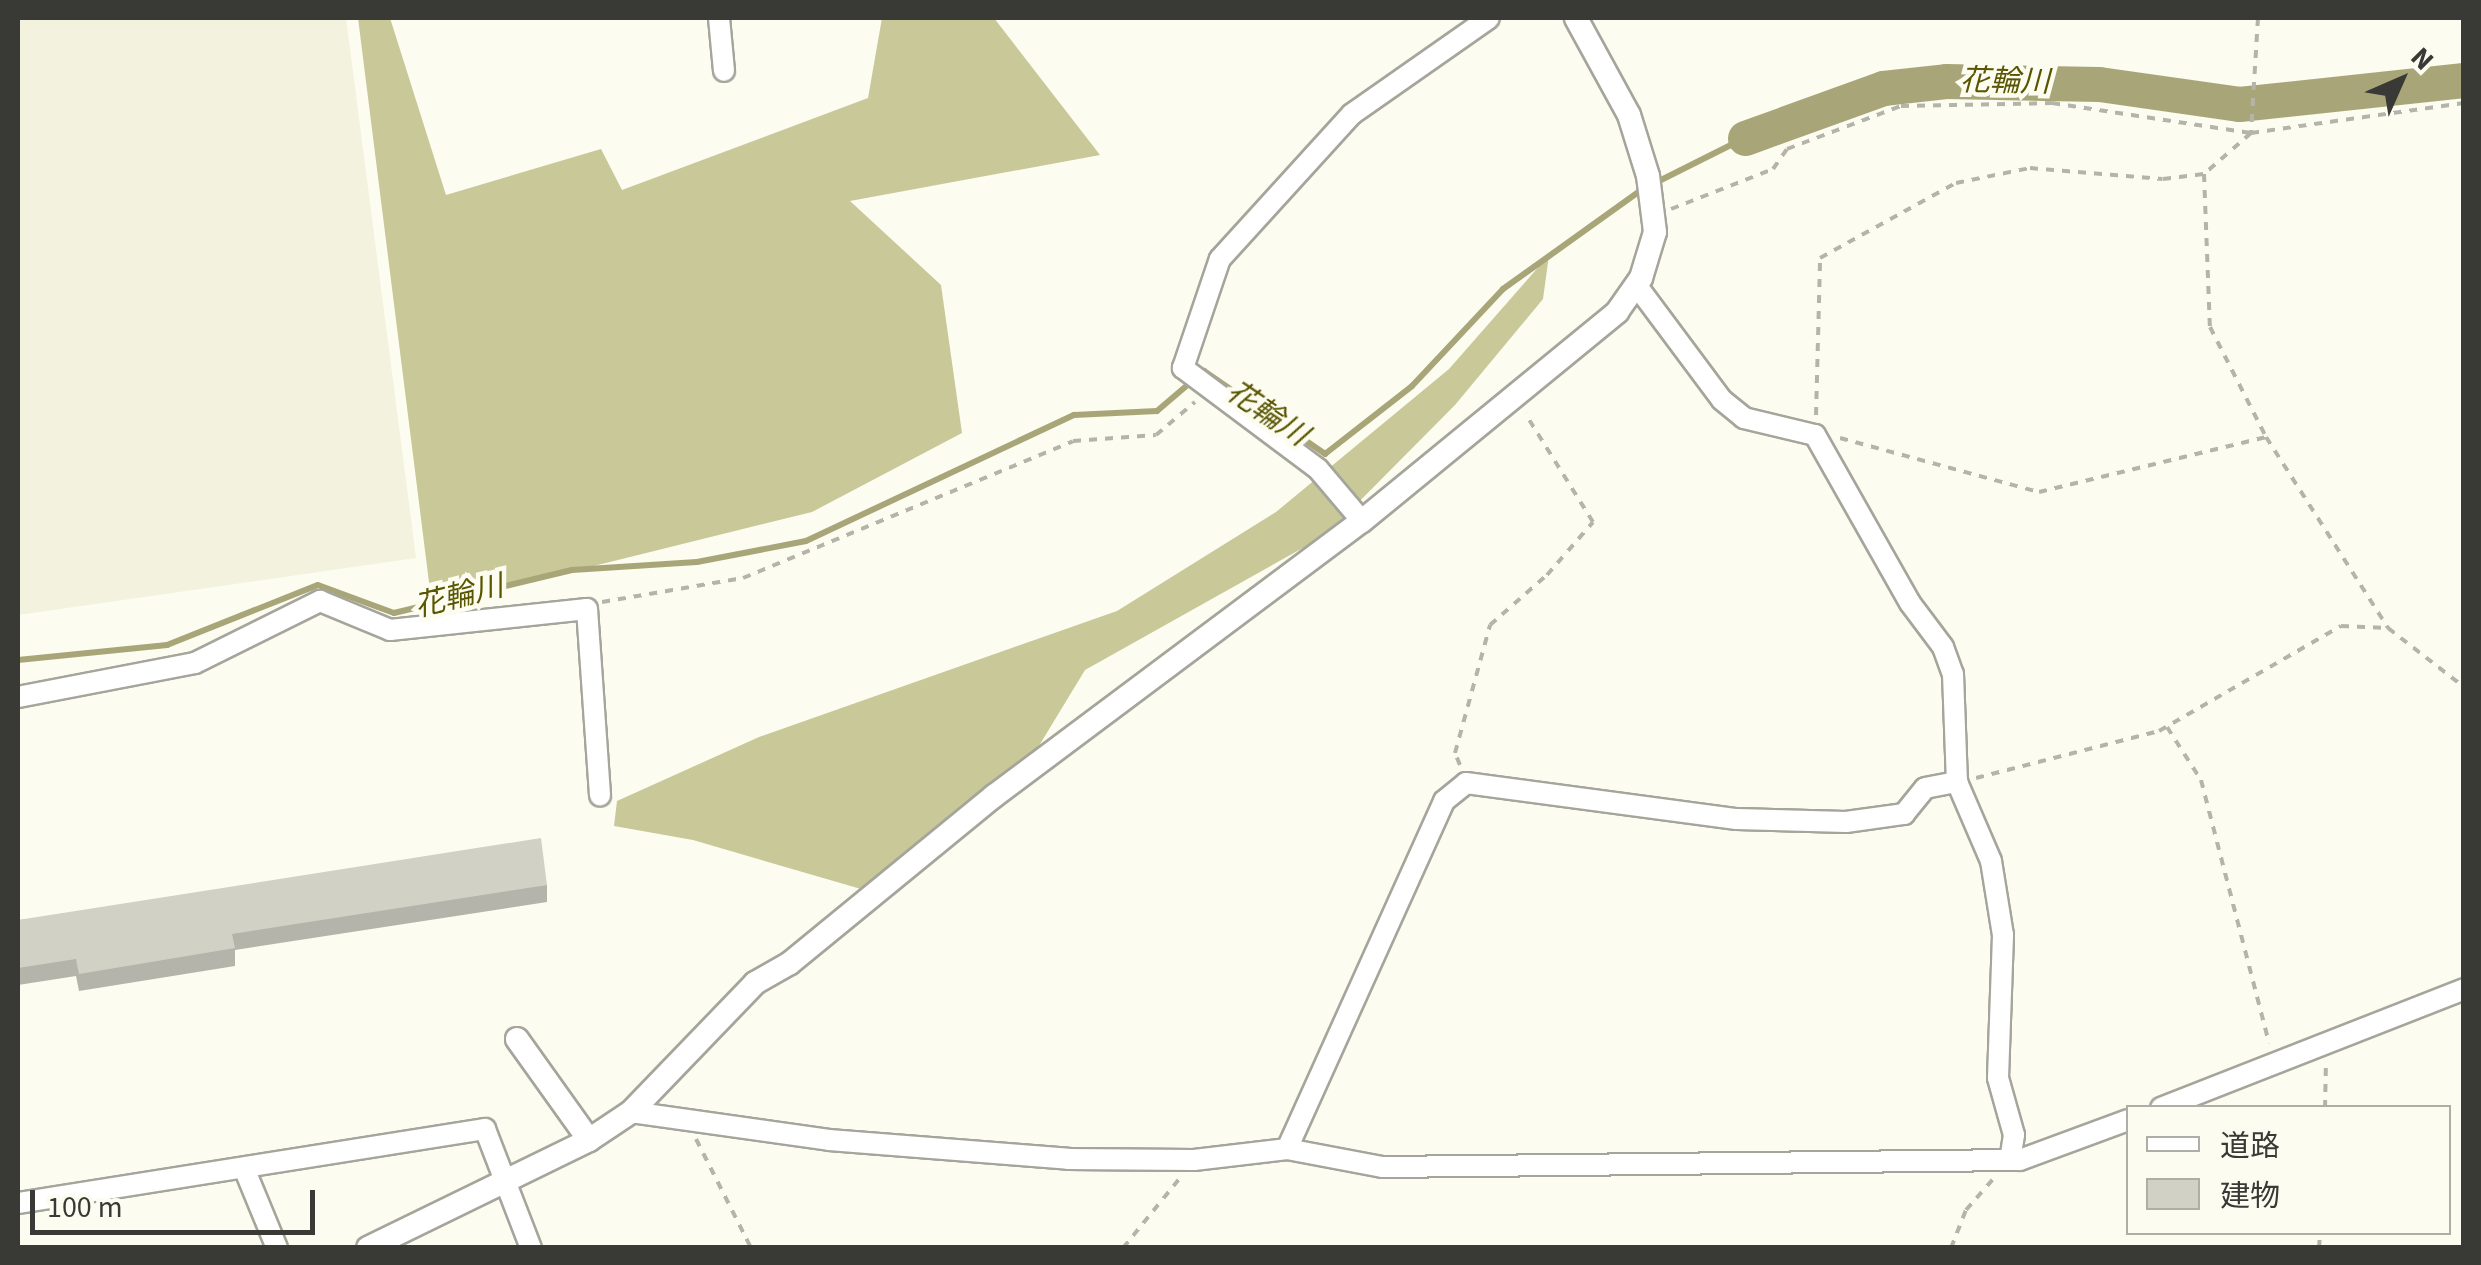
<!DOCTYPE html>
<meta charset="utf-8">
<style>
body{margin:0}
#map{position:relative;width:2481px;height:1265px;overflow:hidden;background:#fcfcf1;font-family:"Source Sans 3","Noto Sans JP",sans-serif}
div>[style]{position:absolute}
.built>*{inset:0;background:#f2f2df}
.forest>*{inset:0;background:#c9c898}
.stream>*{height:6px;margin:-3px;padding:0 3px;transform-origin:3px;border-radius:3px;background:#a8a678}
.river>*{height:35px;margin:-17.5px;padding:0 17.5px;transform-origin:17.5px;border-radius:17.5px;background:#a8a678}
.path>*{height:4px;margin-top:-2px;transform-origin:0;background:repeating-linear-gradient(90deg,#b4b4ab 0 8px,transparent 0 16px)}
.roads{filter:drop-shadow(2px 0 #a5a59b) drop-shadow(-2px 0 #a5a59b) drop-shadow(0 2px #a5a59b) drop-shadow(0 -2px #a5a59b)}
.minor>*{height:20px;margin:-10px;padding:0 10px;transform-origin:10px;border-radius:10px;background:#fff}
.tertiary>*{height:22px;margin:-11px;padding:0 11px;transform-origin:11px;border-radius:11px;background:#fff}
.wall>*{inset:0;background:#b4b4aa}
.building>*{inset:0;background:#d1d1c6}
span{translate:-50% -50%;white-space:nowrap;text-align:center;line-height:1.15;-webkit-text-stroke:9px #fcfcf1;paint-order:stroke}
.water-label{font-size:30px;color:#595501;font-style:italic}
.frame{position:absolute;inset:0;border:20px solid #393935;pointer-events:none}
.legend{position:absolute;left:2126px;top:1105px;width:325px;height:130px;box-sizing:border-box;background:#fcfcf1;border:2px solid #aeaea6;margin:0;padding:12px 18px;list-style:none;font-size:30px;color:#393935}
.legend li{display:flex;align-items:center;gap:20px;height:50px}
.legend b{width:50px;border:2px solid #aeaea6}
.north{position:absolute;left:2351px;top:30px;width:100px;height:100px;-webkit-text-stroke:8px #fcfcf1;paint-order:stroke;rotate:45deg;font-size:28px;font-weight:700;line-height:40px;text-align:center;color:#393935}
.north::after{content:'';display:block;margin:auto;width:35px;height:45px;background:#393935;clip-path:polygon(50% 0,100% 100%,50% 72%,0 100%)}
.scale{position:absolute;left:30px;top:1190px;width:285px;height:45px;box-sizing:border-box;border:5px solid #393935;border-top:0;padding-left:12px;font-size:30px;line-height:35px;white-space:nowrap;color:#393935;-webkit-text-stroke:8px #fcfcf1;paint-order:stroke}
</style>
<div id="map">
<div class="built">
<i style="clip-path:polygon(18px 18px,346px 18px,416px 558px,18px 615px)"></i>
</div>
<div class="forest">
<i style="clip-path:polygon(358px 18px,390px 18px,446px 195px,601px 149px,622px 190px,868px 98px,882px 18px,994px 18px,1100px 155px,850px 201px,941px 285px,962px 433px,812px 512px,432px 606px)"></i>
<i style="clip-path:polygon(1549px 255px,1543px 299px,1455px 405px,1326px 535px,1085px 670px,1034px 754px,861px 889px,693px 840px,614px 826px,617px 801px,759px 737px,1117px 611px,1276px 512px,1449px 369px)"></i>
</div>
<div class="stream">
<i style="left:1655px;top:183px;width:101px;rotate:-26.6deg"></i>
<i style="left:18px;top:660px;width:150px;rotate:-5.7deg"></i>
<i style="left:167px;top:645px;width:162px;rotate:-21.7deg"></i>
<i style="left:318px;top:585px;width:81px;rotate:20.2deg"></i>
<i style="left:394px;top:613px;width:183px;rotate:-13.6deg"></i>
<i style="left:572px;top:570px;width:125px;rotate:-3.7deg"></i>
<i style="left:697px;top:562px;width:111px;rotate:-10.9deg"></i>
<i style="left:806px;top:541px;width:296px;rotate:-25.2deg"></i>
<i style="left:1074px;top:415px;width:83px;rotate:-2.8deg"></i>
<i style="left:1157px;top:411px;width:62px;rotate:-40.4deg"></i>
<i style="left:1204px;top:371px;width:147px;rotate:34.4deg"></i>
<i style="left:1325px;top:454px;width:110px;rotate:-38deg"></i>
<i style="left:1412px;top:386px;width:133px;rotate:-46.8deg"></i>
<i style="left:1503px;top:289px;width:173px;rotate:-35.6deg"></i>
</div>
<div class="river">
<i style="left:1745px;top:138px;width:147px;rotate:-19.9deg"></i>
<i style="left:1883px;top:88px;width:63px;rotate:-6.3deg"></i>
<i style="left:1946px;top:81px;width:153px;rotate:1.1deg"></i>
<i style="left:2099px;top:84px;width:141px;rotate:8.1deg"></i>
<i style="left:2239px;top:104px;width:226px;rotate:-6.1deg"></i>
</div>
<div class="path">
<i style="left:2258px;top:18px;width:115px;rotate:93.5deg"></i>
<i style="left:2251px;top:133px;width:62px;rotate:138.9deg"></i>
<i style="left:2204px;top:174px;width:153px;rotate:87.8deg"></i>
<i style="left:2210px;top:327px;width:123px;rotate:63deg"></i>
<i style="left:2266px;top:437px;width:227px;rotate:57.4deg"></i>
<i style="left:1671px;top:209px;width:110px;rotate:-21.4deg"></i>
<i style="left:1773px;top:169px;width:24px;rotate:-55deg"></i>
<i style="left:1787px;top:149px;width:122px;rotate:-20.7deg"></i>
<i style="left:1901px;top:106px;width:151px;rotate:-1.1deg"></i>
<i style="left:2052px;top:103px;width:201px;rotate:8.6deg"></i>
<i style="left:2251px;top:133px;width:215px;rotate:-8deg"></i>
<i style="left:1816px;top:415px;width:157px;rotate:-88.5deg"></i>
<i style="left:1820px;top:258px;width:155px;rotate:-28.9deg"></i>
<i style="left:1956px;top:183px;width:76px;rotate:-11.5deg"></i>
<i style="left:2030px;top:168px;width:133px;rotate:4.7deg"></i>
<i style="left:2163px;top:179px;width:41px;rotate:-7deg"></i>
<i style="left:1840px;top:438px;width:206px;rotate:15.2deg"></i>
<i style="left:2039px;top:492px;width:234px;rotate:-13.6deg"></i>
<i style="left:602px;top:602px;width:143px;rotate:-9.7deg"></i>
<i style="left:743px;top:578px;width:357px;rotate:-22.5deg"></i>
<i style="left:1073px;top:441px;width:83px;rotate:-4.1deg"></i>
<i style="left:1156px;top:435px;width:51px;rotate:-40.2deg"></i>
<i style="left:2167px;top:727px;width:63px;rotate:57.3deg"></i>
<i style="left:2201px;top:780px;width:272px;rotate:75.5deg"></i>
<i style="left:1460px;top:765px;width:13px;rotate:-113deg"></i>
<i style="left:1455px;top:753px;width:133px;rotate:-74.7deg"></i>
<i style="left:1490px;top:625px;width:76px;rotate:-41.3deg"></i>
<i style="left:1547px;top:575px;width:70px;rotate:-49deg"></i>
<i style="left:1593px;top:522px;width:128px;rotate:-122deg"></i>
<i style="left:1976px;top:778px;width:189px;rotate:-14.4deg"></i>
<i style="left:2159px;top:731px;width:210px;rotate:-30deg"></i>
<i style="left:2341px;top:626px;width:47px;rotate:2.4deg"></i>
<i style="left:2388px;top:628px;width:96px;rotate:37.8deg"></i>
<i style="left:2325px;top:1108px;width:46px;rotate:-88.8deg"></i>
<i style="left:696px;top:1139px;width:122px;rotate:63.2deg"></i>
<i style="left:1123px;top:1248px;width:89px;rotate:-50.9deg"></i>
<i style="left:1951px;top:1248px;width:41px;rotate:-68.5deg"></i>
<i style="left:1966px;top:1210px;width:43px;rotate:-48.8deg"></i>
<i style="left:2319px;top:1248px;width:16px;rotate:-86deg"></i>
</div>
<div class="roads">
<div class="minor">
<i style="left:719px;top:18px;width:53px;rotate:84.6deg"></i>
<i style="left:1637px;top:286px;width:142px;rotate:53.3deg"></i>
<i style="left:1722px;top:400px;width:28px;rotate:39deg"></i>
<i style="left:1744px;top:418px;width:73px;rotate:13.5deg"></i>
<i style="left:1815px;top:435px;width:193px;rotate:60.5deg"></i>
<i style="left:1910px;top:603px;width:55px;rotate:53.1deg"></i>
<i style="left:1943px;top:647px;width:29px;rotate:70deg"></i>
<i style="left:1953px;top:674px;width:108px;rotate:87.9deg"></i>
<i style="left:1957px;top:782px;width:86px;rotate:66.7deg"></i>
<i style="left:1991px;top:861px;width:75px;rotate:80.8deg"></i>
<i style="left:2003px;top:935px;width:143px;rotate:92deg"></i>
<i style="left:1998px;top:1078px;width:59px;rotate:74.3deg"></i>
<i style="left:2014px;top:1135px;width:25px;rotate:99deg"></i>
<i style="left:1362px;top:521px;width:68px;rotate:-130.2deg"></i>
<i style="left:1318px;top:469px;width:169px;rotate:-143.2deg"></i>
<i style="left:1183px;top:368px;width:115px;rotate:-71.3deg"></i>
<i style="left:1220px;top:259px;width:196px;rotate:-47.7deg"></i>
<i style="left:1352px;top:114px;width:167px;rotate:-35deg"></i>
<i style="left:18px;top:697px;width:180px;rotate:-10.9deg"></i>
<i style="left:195px;top:663px;width:140px;rotate:-26.4deg"></i>
<i style="left:320px;top:601px;width:76px;rotate:22.5deg"></i>
<i style="left:390px;top:630px;width:198px;rotate:-6.1deg"></i>
<i style="left:587px;top:609px;width:187px;rotate:86deg"></i>
<i style="left:2161px;top:1108px;width:326px;rotate:-21.4deg"></i>
<i style="left:631px;top:1112px;width:200px;rotate:8deg"></i>
<i style="left:829px;top:1140px;width:240px;rotate:4.5deg"></i>
<i style="left:1068px;top:1159px;width:126px;rotate:0.5deg"></i>
<i style="left:1194px;top:1160px;width:94px;rotate:-6.7deg"></i>
<i style="left:1287px;top:1149px;width:97px;rotate:10.7deg"></i>
<i style="left:1382px;top:1167px;width:638px;rotate:-0.63deg"></i>
<i style="left:2020px;top:1160px;width:115px;rotate:-20.3deg"></i>
<i style="left:1287px;top:1149px;width:382px;rotate:-65.7deg"></i>
<i style="left:1444px;top:801px;width:28px;rotate:-39deg"></i>
<i style="left:1466px;top:783px;width:273px;rotate:7.6deg"></i>
<i style="left:1737px;top:819px;width:109px;rotate:1.6deg"></i>
<i style="left:1846px;top:822px;width:59px;rotate:-7.9deg"></i>
<i style="left:1904px;top:814px;width:33px;rotate:-51deg"></i>
<i style="left:1925px;top:788px;width:33px;rotate:-11deg"></i>
<i style="left:244px;top:1168px;width:87px;rotate:67.6deg"></i>
<i style="left:18px;top:1203px;width:473px;rotate:-9deg"></i>
<i style="left:485px;top:1129px;width:128px;rotate:68.9deg"></i>
</div>
<div class="tertiary">
<i style="left:517px;top:1039px;width:124px;rotate:54.5deg"></i>
<i style="left:368px;top:1248px;width:246px;rotate:-26deg"></i>
<i style="left:589px;top:1140px;width:50px;rotate:-33.7deg"></i>
<i style="left:631px;top:1112px;width:179px;rotate:-46.1deg"></i>
<i style="left:755px;top:983px;width:40px;rotate:-29.7deg"></i>
<i style="left:790px;top:963px;width:264px;rotate:-39.3deg"></i>
<i style="left:994px;top:796px;width:459px;rotate:-36.8deg"></i>
<i style="left:1362px;top:521px;width:330px;rotate:-39.3deg"></i>
<i style="left:1617px;top:312px;width:42px;rotate:-54.8deg"></i>
<i style="left:1641px;top:278px;width:48px;rotate:-73.1deg"></i>
<i style="left:1655px;top:232px;width:56px;rotate:-97.1deg"></i>
<i style="left:1648px;top:176px;width:64px;rotate:-107.3deg"></i>
<i style="left:1629px;top:115px;width:111px;rotate:-118.7deg"></i>
</div>
</div>
<div class="wall">
<i style="clip-path:polygon(547px 885px,547px 902px,235px 950px,235px 966px,79px 991px,76px 976px,18px 985px,18px 920px)"></i>
</div>
<div class="building">
<i style="clip-path:polygon(541px 838px,547px 885px,232px 934px,235px 948px,79px 974px,76px 959px,18px 968px,18px 920px)"></i>
</div>
<div class="water-label">
<span style="left:2005px;top:82px;rotate:1deg">花輪川</span>
<span style="left:1267px;top:414px;rotate:34deg">花輪川</span>
<span style="left:459px;top:597px;rotate:-14deg">花輪川</span>
</div>
<div class="frame"></div>
<ul class="legend">
<li><b style="height:12px;background:#fff"></b>道路</li>
<li><b style="height:28px;background:#d1d1c6"></b>建物</li>
</ul>
<div class="north">N</div>
<div class="scale">100 m</div>
</div>
